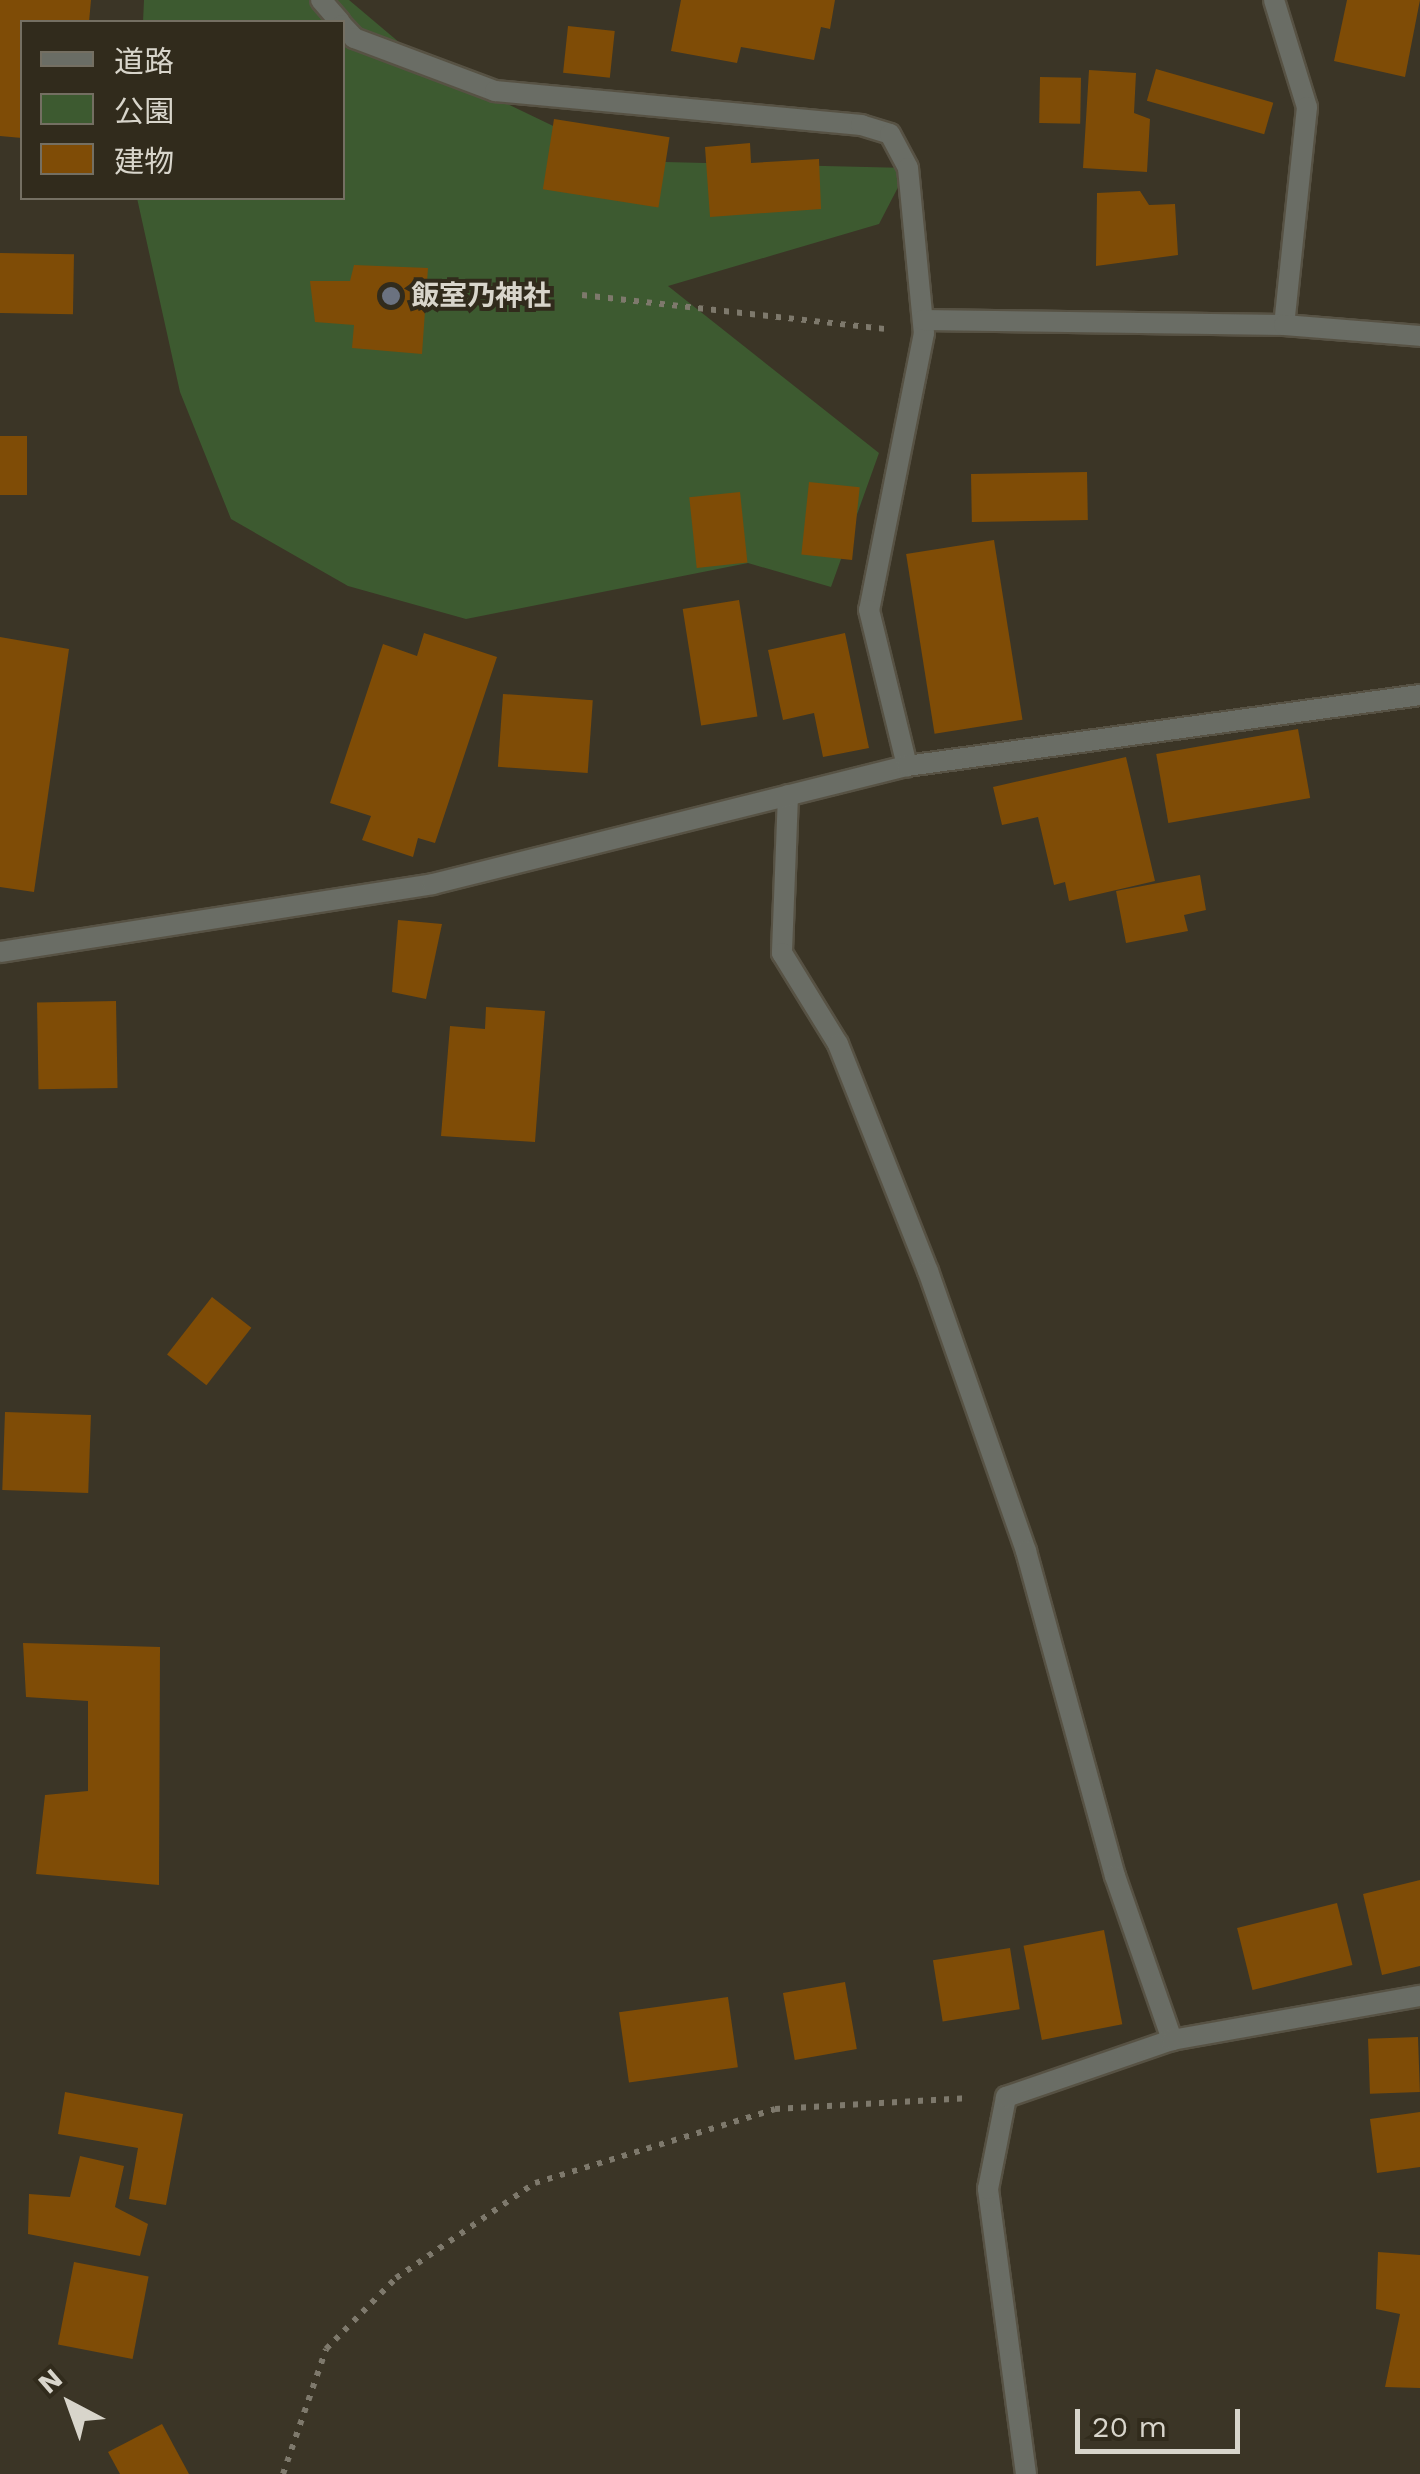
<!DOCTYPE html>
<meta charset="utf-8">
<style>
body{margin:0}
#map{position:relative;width:1420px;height:2474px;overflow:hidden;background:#3b3526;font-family:"Work Sans","Noto Sans JP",sans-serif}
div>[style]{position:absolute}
.green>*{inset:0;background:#3d5a30}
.building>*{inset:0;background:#7f4c06;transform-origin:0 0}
.path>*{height:6px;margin-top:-3px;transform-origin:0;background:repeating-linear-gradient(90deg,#7e796c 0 5px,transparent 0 13px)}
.roads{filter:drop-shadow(2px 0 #575244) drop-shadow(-2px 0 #575244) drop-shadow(0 2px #575244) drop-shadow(0 -2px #575244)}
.service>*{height:20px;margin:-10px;padding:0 10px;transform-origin:10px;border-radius:10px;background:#6a6d65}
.minor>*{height:20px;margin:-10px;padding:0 10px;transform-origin:10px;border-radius:10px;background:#6a6d65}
.dots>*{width:28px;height:28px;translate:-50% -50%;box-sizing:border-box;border:5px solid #312b1c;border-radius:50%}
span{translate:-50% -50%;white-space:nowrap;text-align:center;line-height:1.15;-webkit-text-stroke:8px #312b1c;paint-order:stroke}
.poi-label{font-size:28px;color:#d8d5cb;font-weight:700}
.left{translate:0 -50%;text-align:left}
.legend{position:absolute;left:20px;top:20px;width:325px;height:180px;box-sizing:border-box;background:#312b1c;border:2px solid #746f62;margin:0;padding:12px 18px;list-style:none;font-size:30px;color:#d8d5cb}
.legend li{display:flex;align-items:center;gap:20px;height:50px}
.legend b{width:50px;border:2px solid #746f62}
.north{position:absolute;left:20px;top:2354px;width:100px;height:100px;-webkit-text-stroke:8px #312b1c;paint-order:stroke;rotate:319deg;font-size:28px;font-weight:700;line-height:40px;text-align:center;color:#d8d5cb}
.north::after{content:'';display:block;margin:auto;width:35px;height:45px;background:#d8d5cb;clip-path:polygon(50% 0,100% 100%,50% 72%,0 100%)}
.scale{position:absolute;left:1075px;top:2409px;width:165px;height:45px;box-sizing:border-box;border:5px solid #d8d5cb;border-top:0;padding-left:12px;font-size:30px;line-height:35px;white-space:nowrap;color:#d8d5cb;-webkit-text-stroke:8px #312b1c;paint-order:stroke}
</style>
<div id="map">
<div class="green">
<i style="clip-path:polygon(144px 0,349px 0,426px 65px,626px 161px,908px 168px,879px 224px,668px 286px,879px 453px,831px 587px,748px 563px,466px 619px,348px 586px,231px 519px,180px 392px,137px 198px,342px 198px,342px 22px,143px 22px)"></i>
</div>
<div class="building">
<i style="clip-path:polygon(0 0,91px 0,89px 22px,22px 22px,22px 138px,0 136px)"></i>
<i style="clip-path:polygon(681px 0,835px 0,830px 29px,821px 27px,814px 60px,741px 47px,737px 63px,671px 51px)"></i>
<i style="clip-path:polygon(1347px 0,1420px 0,1405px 77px,1334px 61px)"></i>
<i style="left:568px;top:26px;width:47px;height:47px;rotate:6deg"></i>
<i style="left:1156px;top:69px;width:122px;height:33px;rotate:16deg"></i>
<i style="clip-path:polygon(1089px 70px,1136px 73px,1134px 113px,1150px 119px,1147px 172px,1083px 168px)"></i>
<i style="left:1040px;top:77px;width:41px;height:46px;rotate:1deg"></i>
<i style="left:554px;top:119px;width:117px;height:71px;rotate:9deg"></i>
<i style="clip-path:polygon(750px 143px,751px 163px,819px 159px,821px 209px,710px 217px,705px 147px)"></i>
<i style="clip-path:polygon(1140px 191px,1149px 205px,1175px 204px,1178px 255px,1096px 266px,1097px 193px)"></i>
<i style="left:0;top:253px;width:74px;height:60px;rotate:1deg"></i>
<i style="clip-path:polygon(354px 265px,428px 268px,422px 354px,352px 348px,354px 325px,315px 322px,310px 281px,350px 281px)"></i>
<i style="left:0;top:436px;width:27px;height:59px"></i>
<i style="left:1087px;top:472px;width:48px;height:116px;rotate:89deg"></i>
<i style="left:809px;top:482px;width:51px;height:73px;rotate:6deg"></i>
<i style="left:740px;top:492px;width:71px;height:51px;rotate:84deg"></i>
<i style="left:994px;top:540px;width:182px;height:89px;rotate:81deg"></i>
<i style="left:739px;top:600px;width:118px;height:57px;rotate:81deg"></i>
<i style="clip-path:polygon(424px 633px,497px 657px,435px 843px,418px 838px,413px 857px,362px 840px,371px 816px,330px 803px,383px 644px,417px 656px)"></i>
<i style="clip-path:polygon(845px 633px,869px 748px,823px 757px,814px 713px,783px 720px,768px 650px)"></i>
<i style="clip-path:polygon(0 637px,69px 649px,34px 892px,0 887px)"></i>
<i style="left:503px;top:694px;width:90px;height:73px;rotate:4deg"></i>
<i style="left:1298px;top:729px;width:70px;height:144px;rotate:80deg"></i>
<i style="clip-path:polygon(1126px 757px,1155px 881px,1069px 901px,1065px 882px,1054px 885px,1038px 817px,1002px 825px,993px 787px)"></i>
<i style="clip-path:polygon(1200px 875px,1206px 910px,1184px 915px,1188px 931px,1126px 943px,1116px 891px)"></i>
<i style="clip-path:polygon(398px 920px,442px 924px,426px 999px,392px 992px)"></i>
<i style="left:116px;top:1001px;width:87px;height:79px;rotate:89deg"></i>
<i style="clip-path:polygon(486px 1007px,545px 1011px,535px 1142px,441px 1136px,450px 1026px,485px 1029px)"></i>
<i style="left:212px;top:1297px;width:50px;height:73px;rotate:38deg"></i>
<i style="left:5px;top:1412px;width:86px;height:78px;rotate:2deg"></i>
<i style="clip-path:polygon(23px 1643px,160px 1647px,159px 1885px,36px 1874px,45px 1795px,88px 1791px,88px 1701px,26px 1697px)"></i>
<i style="clip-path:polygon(1420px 1880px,1420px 1966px,1382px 1975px,1363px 1894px)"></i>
<i style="left:1337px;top:1903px;width:64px;height:103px;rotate:76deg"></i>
<i style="left:1104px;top:1930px;width:96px;height:82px;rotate:79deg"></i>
<i style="left:1010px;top:1948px;width:62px;height:78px;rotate:81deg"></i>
<i style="left:845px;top:1982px;width:68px;height:63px;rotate:80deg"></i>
<i style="left:728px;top:1997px;width:71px;height:110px;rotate:82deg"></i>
<i style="left:1418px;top:2037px;width:55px;height:50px;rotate:88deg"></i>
<i style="clip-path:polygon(65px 2092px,183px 2114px,166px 2205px,129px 2199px,138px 2148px,58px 2134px)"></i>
<i style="clip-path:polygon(1420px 2112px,1420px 2167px,1377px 2173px,1370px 2119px)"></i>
<i style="clip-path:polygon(80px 2156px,124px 2166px,115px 2207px,148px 2224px,140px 2256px,28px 2234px,29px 2194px,70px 2197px)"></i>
<i style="clip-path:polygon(1378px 2252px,1420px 2255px,1420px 2388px,1385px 2387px,1400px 2314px,1376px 2309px)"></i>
<i style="left:74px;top:2262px;width:76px;height:84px;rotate:11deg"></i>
<i style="clip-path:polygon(162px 2424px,189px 2474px,120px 2474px,108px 2452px)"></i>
</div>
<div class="path">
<i style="left:582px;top:295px;width:304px;rotate:6.4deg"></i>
<i style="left:283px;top:2474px;width:132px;rotate:-71deg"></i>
<i style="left:326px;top:2349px;width:100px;rotate:-45.4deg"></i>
<i style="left:396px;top:2278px;width:168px;rotate:-34.4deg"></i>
<i style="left:535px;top:2183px;width:251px;rotate:-17.1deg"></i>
<i style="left:775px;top:2109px;width:195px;rotate:-3.2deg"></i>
</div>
<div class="roads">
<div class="service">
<i style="left:788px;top:795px;width:158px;rotate:92.2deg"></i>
<i style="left:782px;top:953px;width:107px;rotate:58.4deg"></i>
<i style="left:838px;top:1044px;width:244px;rotate:68.4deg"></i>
<i style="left:928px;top:1271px;width:297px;rotate:70.7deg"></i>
<i style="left:1026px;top:1551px;width:337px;rotate:74.7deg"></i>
<i style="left:1115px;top:1876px;width:174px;rotate:70.8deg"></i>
</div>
<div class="minor">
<i style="left:321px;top:0;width:29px;rotate:49deg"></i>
<i style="left:1274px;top:0;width:112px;rotate:72.9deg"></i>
<i style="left:1307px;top:107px;width:219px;rotate:96deg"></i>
<i style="left:342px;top:25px;width:18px;rotate:47deg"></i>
<i style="left:354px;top:38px;width:151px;rotate:20.6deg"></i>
<i style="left:495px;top:91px;width:368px;rotate:5.3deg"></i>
<i style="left:861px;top:125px;width:30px;rotate:17deg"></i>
<i style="left:890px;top:134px;width:38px;rotate:62deg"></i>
<i style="left:908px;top:168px;width:166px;rotate:84.5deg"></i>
<i style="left:924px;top:333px;width:282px;rotate:101.2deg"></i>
<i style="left:869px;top:610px;width:161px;rotate:76.3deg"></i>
<i style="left:923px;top:320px;width:361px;rotate:0.8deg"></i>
<i style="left:1284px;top:325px;width:136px;rotate:4.6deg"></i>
<i style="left:0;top:952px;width:438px;rotate:-8.9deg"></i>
<i style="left:433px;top:884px;width:488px;rotate:-14deg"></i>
<i style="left:907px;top:766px;width:518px;rotate:-7.88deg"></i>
<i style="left:1026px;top:2474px;width:288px;rotate:-97.6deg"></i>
<i style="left:988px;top:2189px;width:94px;rotate:-78.9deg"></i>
<i style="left:1006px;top:2097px;width:176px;rotate:-19deg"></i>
<i style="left:1172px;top:2040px;width:252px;rotate:-10.1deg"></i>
</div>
</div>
<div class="dots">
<i style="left:391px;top:296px;background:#6b7280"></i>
</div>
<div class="poi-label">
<span class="left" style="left:411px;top:296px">飯室乃神社</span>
</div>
<ul class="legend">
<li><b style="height:12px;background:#6a6d65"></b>道路</li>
<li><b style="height:28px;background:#3d5a30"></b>公園</li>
<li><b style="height:28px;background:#7f4c06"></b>建物</li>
</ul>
<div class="north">N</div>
<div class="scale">20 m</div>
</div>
